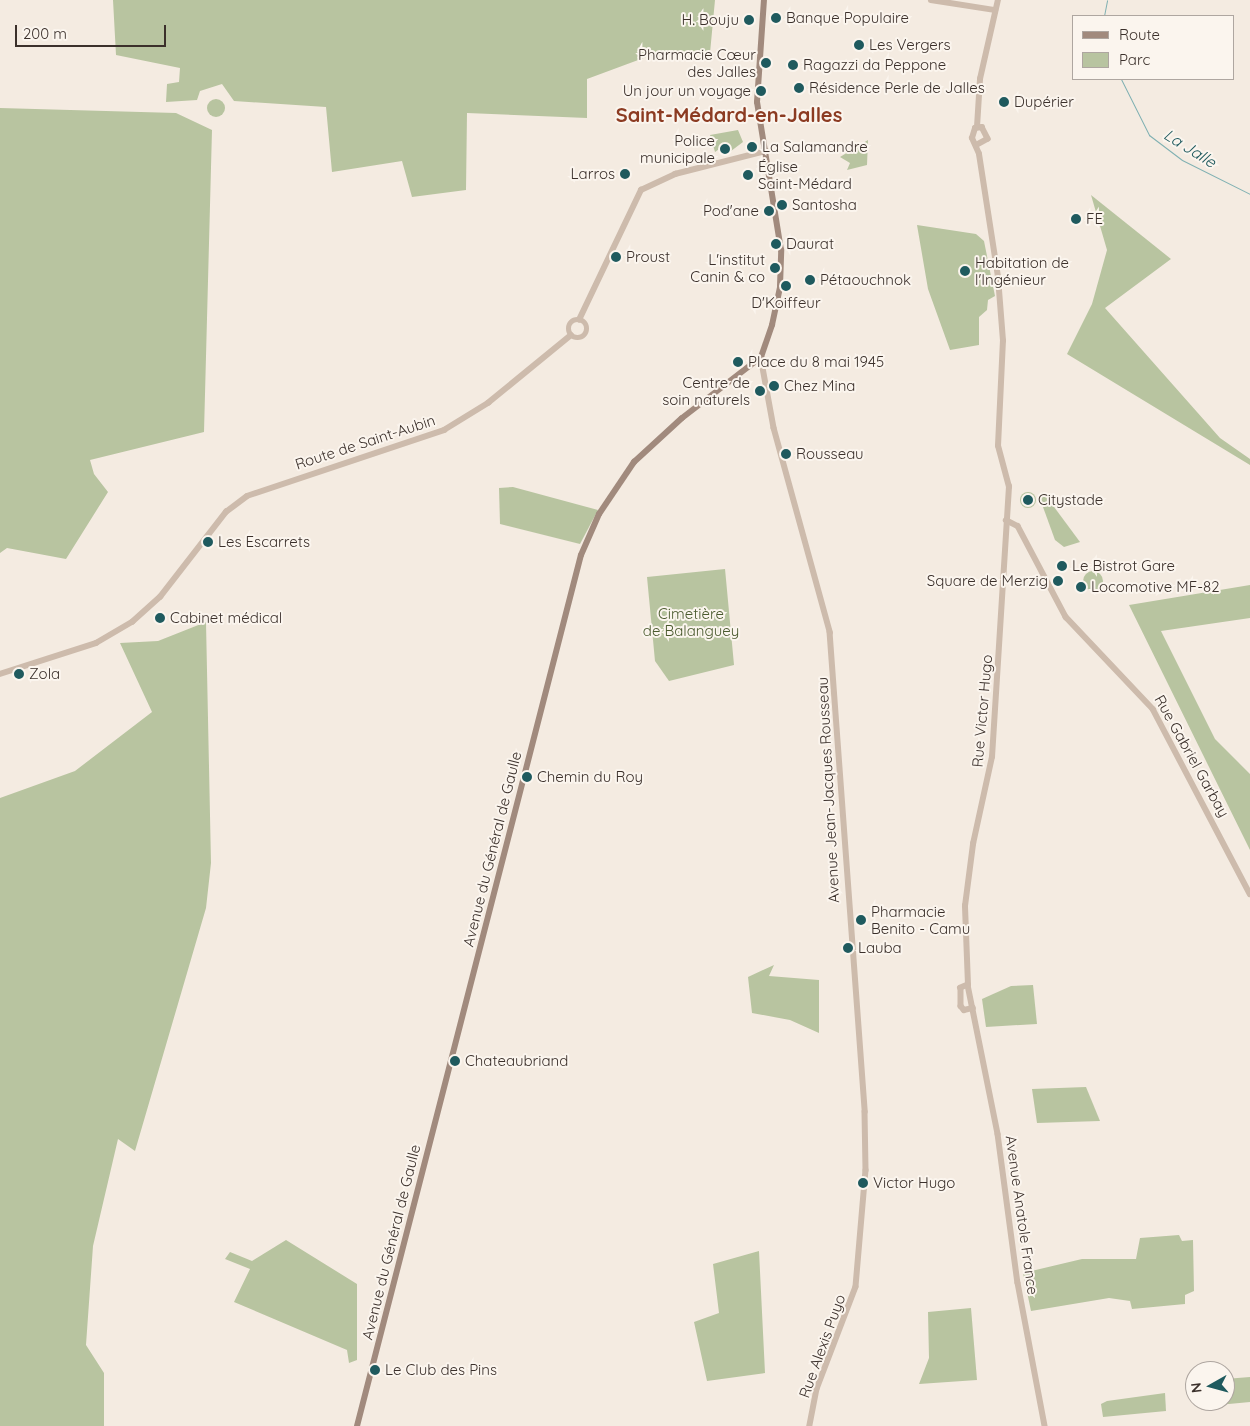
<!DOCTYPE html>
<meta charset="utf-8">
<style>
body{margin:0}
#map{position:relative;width:1250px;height:1426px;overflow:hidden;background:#f4ebe1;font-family:Quicksand,sans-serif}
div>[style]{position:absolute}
.green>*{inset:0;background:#b8c4a0}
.round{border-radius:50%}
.stream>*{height:1px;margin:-0.5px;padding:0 0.5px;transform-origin:0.5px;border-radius:0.5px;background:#7fb0b2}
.tertiary>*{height:5.5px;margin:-2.75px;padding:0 2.75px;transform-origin:2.75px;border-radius:2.75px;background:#cdbbac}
.tertiary>.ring{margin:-2.75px;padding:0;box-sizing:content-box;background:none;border:5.5px solid #cdbbac;border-radius:50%}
.secondary>*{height:6px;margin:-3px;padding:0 3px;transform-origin:3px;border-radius:3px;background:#a18a7d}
.dots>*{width:14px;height:14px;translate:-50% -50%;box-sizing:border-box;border:2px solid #fbf5ee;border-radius:50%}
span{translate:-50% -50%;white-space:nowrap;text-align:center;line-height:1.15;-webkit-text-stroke:4px #fbf5ee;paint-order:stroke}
.poi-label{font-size:15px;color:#3b302b}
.left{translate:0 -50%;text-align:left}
.right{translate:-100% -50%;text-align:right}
.street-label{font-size:15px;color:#3b302b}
.park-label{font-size:15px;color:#4a5a2e}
.water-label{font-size:16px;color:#1f5a5e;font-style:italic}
.district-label{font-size:20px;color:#8c3b22;font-weight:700}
.legend{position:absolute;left:1072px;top:15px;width:162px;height:65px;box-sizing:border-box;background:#fbf5ee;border:1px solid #aea6a0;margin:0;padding:6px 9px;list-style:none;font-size:15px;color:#3b302b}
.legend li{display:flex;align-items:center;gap:10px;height:25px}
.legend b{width:25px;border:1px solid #aea6a0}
.north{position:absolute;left:1185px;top:1361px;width:50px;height:50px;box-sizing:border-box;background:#fbf5ee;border:1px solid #aea6a0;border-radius:50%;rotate:263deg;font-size:14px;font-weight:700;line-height:20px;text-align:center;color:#3b302b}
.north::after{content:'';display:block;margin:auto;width:18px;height:22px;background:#1f5a5e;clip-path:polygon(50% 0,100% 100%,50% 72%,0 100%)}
.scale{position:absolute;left:15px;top:25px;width:151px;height:22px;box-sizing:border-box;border:2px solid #3b302b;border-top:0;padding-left:6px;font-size:15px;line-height:18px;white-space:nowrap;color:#3b302b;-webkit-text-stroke:4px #fbf5ee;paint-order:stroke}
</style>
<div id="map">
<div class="green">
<i style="clip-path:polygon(113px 0,715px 0,710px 53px,675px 51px,649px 56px,587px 79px,587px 118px,467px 113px,466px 190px,412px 197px,402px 161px,332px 172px,326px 107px,234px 101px,222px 84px,200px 91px,197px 100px,166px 102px,167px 84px,179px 82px,180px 68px,116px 55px)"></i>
<i class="round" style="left:207px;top:99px;width:18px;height:18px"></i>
<i style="clip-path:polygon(0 108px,176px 113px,212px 130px,204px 432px,90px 460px,94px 474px,108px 492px,66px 559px,7px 548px,0 553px)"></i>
<i style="clip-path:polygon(738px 130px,743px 142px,731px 151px,725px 145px,715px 152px,710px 135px)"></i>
<i style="clip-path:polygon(868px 140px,867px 165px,847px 170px,850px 163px,840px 157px)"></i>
<i style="clip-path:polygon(1091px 195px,1171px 259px,1105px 308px,1220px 438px,1250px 459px,1250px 465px,1067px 354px,1092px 304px,1107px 250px)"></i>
<i style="clip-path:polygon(917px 225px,976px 234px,984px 241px,995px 296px,988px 300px,987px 310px,979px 317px,979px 345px,950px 350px,928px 289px)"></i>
<i style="clip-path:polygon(513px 487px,598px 510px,580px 544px,500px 524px,499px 488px)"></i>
<i style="clip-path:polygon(1043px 492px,1080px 542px,1064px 547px,1055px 540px,1039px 496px)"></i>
<i class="round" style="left:1020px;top:492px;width:16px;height:16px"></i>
<i style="clip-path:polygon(725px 569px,734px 665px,669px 681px,655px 661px,647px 577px)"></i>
<i class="round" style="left:1083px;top:571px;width:20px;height:20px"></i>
<i style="clip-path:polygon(1250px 585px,1250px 618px,1161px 631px,1215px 739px,1250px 774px,1250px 850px,1129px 605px)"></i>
<i style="clip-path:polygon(206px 622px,211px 863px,206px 908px,135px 1151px,118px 1139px,93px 1246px,86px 1345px,104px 1373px,104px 1426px,0 1426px,0 798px,75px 771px,152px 712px,120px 643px,158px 641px)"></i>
<i style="clip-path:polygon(774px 965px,769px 976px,819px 980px,819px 1033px,790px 1020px,752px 1013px,748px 977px)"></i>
<i style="clip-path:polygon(1033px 985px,1037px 1024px,986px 1027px,982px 999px,1011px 986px)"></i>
<i style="clip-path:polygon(1086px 1087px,1100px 1121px,1037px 1123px,1032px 1089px)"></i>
<i style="clip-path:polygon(1179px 1235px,1182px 1241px,1193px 1240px,1194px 1291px,1185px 1295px,1185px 1304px,1132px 1309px,1130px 1301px,1109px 1298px,1031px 1311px,1023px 1273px,1082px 1259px,1136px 1259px,1140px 1238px)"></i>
<i style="clip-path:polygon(286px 1240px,357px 1284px,357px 1360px,349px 1363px,347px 1350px,234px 1302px,250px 1269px,225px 1259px,230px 1252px,252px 1261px)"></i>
<i style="clip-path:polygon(759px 1251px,765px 1373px,707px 1381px,694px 1322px,719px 1313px,713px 1264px)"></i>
<i style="clip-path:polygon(971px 1308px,977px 1380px,919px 1384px,929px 1358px,928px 1312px)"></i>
<i style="clip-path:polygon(1250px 1377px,1250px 1402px,1197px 1407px,1196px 1401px,1225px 1401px,1225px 1379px)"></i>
<i style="clip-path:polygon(1165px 1393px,1166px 1411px,1103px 1417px,1101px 1404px,1107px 1401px)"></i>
</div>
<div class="stream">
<i style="left:1104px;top:16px;width:16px;rotate:-79deg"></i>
<i style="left:1121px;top:79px;width:63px;rotate:63.4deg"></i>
<i style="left:1149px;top:135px;width:41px;rotate:37.1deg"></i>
<i style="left:1182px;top:160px;width:76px;rotate:26.6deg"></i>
</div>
<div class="tertiary">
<i style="left:931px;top:0;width:65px;rotate:8.9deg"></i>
<i style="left:977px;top:127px;width:48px;rotate:-86.4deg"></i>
<i style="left:980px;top:79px;width:81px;rotate:-77.2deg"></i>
<i class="ring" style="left:569px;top:320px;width:12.5px;height:12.5px"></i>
<i style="left:579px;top:320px;width:144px;rotate:-64.5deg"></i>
<i style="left:641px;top:190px;width:38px;rotate:-25deg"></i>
<i style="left:675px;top:174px;width:94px;rotate:-14.2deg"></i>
<i style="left:761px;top:357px;width:72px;rotate:79.6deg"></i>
<i style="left:774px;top:428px;width:212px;rotate:74.6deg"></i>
<i style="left:830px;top:632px;width:481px;rotate:85.8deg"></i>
<i style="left:865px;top:1112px;width:58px;rotate:89deg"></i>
<i style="left:866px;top:1170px;width:117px;rotate:94.9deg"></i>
<i style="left:856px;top:1287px;width:109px;rotate:110.9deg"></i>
<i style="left:817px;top:1389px;width:38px;rotate:101deg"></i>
<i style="left:1006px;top:520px;width:13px;rotate:27deg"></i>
<i style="left:1018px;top:526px;width:103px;rotate:62.2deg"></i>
<i style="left:1066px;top:617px;width:127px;rotate:46.6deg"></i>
<i style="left:1153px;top:709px;width:209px;rotate:62.3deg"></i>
<i style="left:0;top:674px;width:101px;rotate:-17.9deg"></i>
<i style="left:96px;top:643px;width:42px;rotate:-30.3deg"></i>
<i style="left:132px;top:622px;width:38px;rotate:-42deg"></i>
<i style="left:160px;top:597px;width:108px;rotate:-52.2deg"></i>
<i style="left:226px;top:512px;width:26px;rotate:-37deg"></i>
<i style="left:247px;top:496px;width:208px;rotate:-18.5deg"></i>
<i style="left:444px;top:430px;width:52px;rotate:-31.5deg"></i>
<i style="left:488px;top:403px;width:107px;rotate:-39.3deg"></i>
<i style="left:968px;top:985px;width:79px;rotate:-92.2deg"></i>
<i style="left:965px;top:906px;width:63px;rotate:-82.6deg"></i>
<i style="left:973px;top:844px;width:89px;rotate:-77.7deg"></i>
<i style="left:992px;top:757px;width:271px;rotate:-86.4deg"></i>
<i style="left:1009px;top:487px;width:42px;rotate:-105deg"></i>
<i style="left:998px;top:446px;width:105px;rotate:-87.3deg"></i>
<i style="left:1003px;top:341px;width:64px;rotate:-94.5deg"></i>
<i style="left:998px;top:277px;width:124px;rotate:-98.8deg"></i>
<i style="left:979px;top:154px;width:17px;rotate:-114deg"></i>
<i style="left:972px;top:138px;width:10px;rotate:-73deg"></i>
<i style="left:975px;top:128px;width:7px;rotate:-8deg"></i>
<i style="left:982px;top:127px;width:13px;rotate:63deg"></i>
<i style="left:988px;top:139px;width:13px;rotate:151deg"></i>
<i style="left:968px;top:985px;width:152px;rotate:78.6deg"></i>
<i style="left:998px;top:1134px;width:150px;rotate:82.4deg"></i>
<i style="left:1018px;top:1283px;width:146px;rotate:79.3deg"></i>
<i style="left:968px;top:985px;width:8px;rotate:157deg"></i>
<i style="left:961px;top:988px;width:18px;rotate:90deg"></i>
<i style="left:961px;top:1006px;width:5px;rotate:53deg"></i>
<i style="left:964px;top:1010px;width:9px;rotate:-13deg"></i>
</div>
<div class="secondary">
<i style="left:357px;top:1426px;width:899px;rotate:-75.58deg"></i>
<i style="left:581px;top:555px;width:45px;rotate:-66.3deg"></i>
<i style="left:599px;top:514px;width:63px;rotate:-56.1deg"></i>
<i style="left:634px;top:462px;width:65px;rotate:-42.5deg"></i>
<i style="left:682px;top:418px;width:100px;rotate:-37.7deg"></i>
<i style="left:761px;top:357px;width:34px;rotate:-71deg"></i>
<i style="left:772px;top:325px;width:40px;rotate:-78deg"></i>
<i style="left:780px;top:286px;width:36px;rotate:-88deg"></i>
<i style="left:781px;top:250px;width:150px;rotate:-99.2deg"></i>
<i style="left:757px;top:102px;width:102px;rotate:-86.1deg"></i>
</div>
<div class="dots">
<i style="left:776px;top:18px;background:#1f5a5e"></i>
<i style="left:749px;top:20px;background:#1f5a5e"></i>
<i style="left:859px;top:45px;background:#1f5a5e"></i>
<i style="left:766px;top:63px;background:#1f5a5e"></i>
<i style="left:793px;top:65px;background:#1f5a5e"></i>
<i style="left:799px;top:88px;background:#1f5a5e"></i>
<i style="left:761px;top:91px;background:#1f5a5e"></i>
<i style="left:1004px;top:102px;background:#1f5a5e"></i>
<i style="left:752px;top:147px;background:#1f5a5e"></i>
<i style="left:725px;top:149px;background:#1f5a5e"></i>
<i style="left:625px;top:174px;background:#1f5a5e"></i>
<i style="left:748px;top:175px;background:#1f5a5e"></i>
<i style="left:782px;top:205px;background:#1f5a5e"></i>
<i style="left:769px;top:211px;background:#1f5a5e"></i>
<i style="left:1076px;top:219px;background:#1f5a5e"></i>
<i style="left:776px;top:244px;background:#1f5a5e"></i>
<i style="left:616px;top:257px;background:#1f5a5e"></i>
<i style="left:775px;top:268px;background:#1f5a5e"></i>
<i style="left:965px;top:271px;background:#1f5a5e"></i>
<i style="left:810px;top:280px;background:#1f5a5e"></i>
<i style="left:786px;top:286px;background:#1f5a5e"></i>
<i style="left:738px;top:362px;background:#1f5a5e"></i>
<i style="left:774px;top:386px;background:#1f5a5e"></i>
<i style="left:760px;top:391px;background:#1f5a5e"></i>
<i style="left:786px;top:454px;background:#1f5a5e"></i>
<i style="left:1028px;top:500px;background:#1f5a5e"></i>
<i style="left:208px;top:542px;background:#1f5a5e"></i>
<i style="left:1062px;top:566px;background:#1f5a5e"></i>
<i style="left:1058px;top:581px;background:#1f5a5e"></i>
<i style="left:1081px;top:587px;background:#1f5a5e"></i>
<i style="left:160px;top:618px;background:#1f5a5e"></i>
<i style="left:19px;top:674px;background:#1f5a5e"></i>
<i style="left:527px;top:777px;background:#1f5a5e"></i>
<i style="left:861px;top:920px;background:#1f5a5e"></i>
<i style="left:848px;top:948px;background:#1f5a5e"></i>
<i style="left:455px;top:1061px;background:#1f5a5e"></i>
<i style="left:863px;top:1183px;background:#1f5a5e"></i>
<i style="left:375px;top:1370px;background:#1f5a5e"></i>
</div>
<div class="poi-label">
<span class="left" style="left:786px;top:18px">Banque Populaire</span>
<span class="right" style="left:739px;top:20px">H. Bouju</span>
<span class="left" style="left:869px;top:45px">Les Vergers</span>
<span class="right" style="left:756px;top:63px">Pharmacie Cœur<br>des Jalles</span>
<span class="left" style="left:803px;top:65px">Ragazzi da Peppone</span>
<span class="left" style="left:809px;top:88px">Résidence Perle de Jalles</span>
<span class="right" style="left:751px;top:91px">Un jour un voyage</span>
<span class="left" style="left:1014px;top:102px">Dupérier</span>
<span class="right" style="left:715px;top:149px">Police<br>municipale</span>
<span class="left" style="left:762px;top:147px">La Salamandre</span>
<span class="left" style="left:758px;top:175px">Église<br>Saint-Médard</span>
<span class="right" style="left:615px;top:174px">Larros</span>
<span class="left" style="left:792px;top:205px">Santosha</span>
<span class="right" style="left:759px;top:211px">Pod'ane</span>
<span class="left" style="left:1086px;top:219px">FE</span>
<span class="left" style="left:786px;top:244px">Daurat</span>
<span class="left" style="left:626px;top:257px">Proust</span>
<span class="right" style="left:765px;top:268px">L'institut<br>Canin &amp; co</span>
<span class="left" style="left:975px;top:271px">Habitation de<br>l'Ingénieur</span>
<span class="left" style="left:820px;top:280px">Pétaouchnok</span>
<span style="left:786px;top:303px">D'Koiffeur</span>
<span class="left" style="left:748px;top:362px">Place du 8 mai 1945</span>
<span class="right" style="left:750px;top:391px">Centre de<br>soin naturels</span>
<span class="left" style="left:784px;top:386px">Chez Mina</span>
<span class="left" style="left:796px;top:454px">Rousseau</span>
<span class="left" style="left:1038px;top:500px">Citystade</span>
<span class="left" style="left:218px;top:542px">Les Escarrets</span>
<span class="left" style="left:1072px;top:566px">Le Bistrot Gare</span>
<span class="right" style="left:1048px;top:581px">Square de Merzig</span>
<span class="left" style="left:1091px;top:587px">Locomotive MF-82</span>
<span class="left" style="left:170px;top:618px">Cabinet médical</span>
<span class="left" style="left:29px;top:674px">Zola</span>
<span class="left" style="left:537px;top:777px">Chemin du Roy</span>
<span class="left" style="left:871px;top:920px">Pharmacie<br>Benito - Camu</span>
<span class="left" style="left:858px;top:948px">Lauba</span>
<span class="left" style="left:465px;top:1061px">Chateaubriand</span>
<span class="left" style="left:873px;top:1183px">Victor Hugo</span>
<span class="left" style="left:385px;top:1370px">Le Club des Pins</span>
</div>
<div class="street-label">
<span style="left:365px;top:442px;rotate:-18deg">Route de Saint-Aubin</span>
<span style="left:982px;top:711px;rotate:-85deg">Rue Victor Hugo</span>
<span style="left:1192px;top:756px;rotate:61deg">Rue Gabriel Garbay</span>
<span style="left:828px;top:790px;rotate:-93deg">Avenue Jean-Jacques Rousseau</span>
<span style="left:492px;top:849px;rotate:-76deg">Avenue du Général de Gaulle</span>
<span style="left:1022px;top:1215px;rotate:82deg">Avenue Anatole France</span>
<span style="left:391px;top:1242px;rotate:-76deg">Avenue du Général de Gaulle</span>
<span style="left:822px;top:1346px;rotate:-70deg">Rue Alexis Puyo</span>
</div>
<div class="park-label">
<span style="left:691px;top:622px">Cimetière<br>de Balanguey</span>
</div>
<div class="water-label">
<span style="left:1190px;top:148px;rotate:32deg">La Jalle</span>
</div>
<div class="district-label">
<span style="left:729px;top:114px">Saint-Médard-en-Jalles</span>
</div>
<ul class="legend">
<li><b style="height:6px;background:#a18a7d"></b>Route</li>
<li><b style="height:14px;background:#b8c4a0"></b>Parc</li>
</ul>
<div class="north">N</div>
<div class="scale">200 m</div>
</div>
